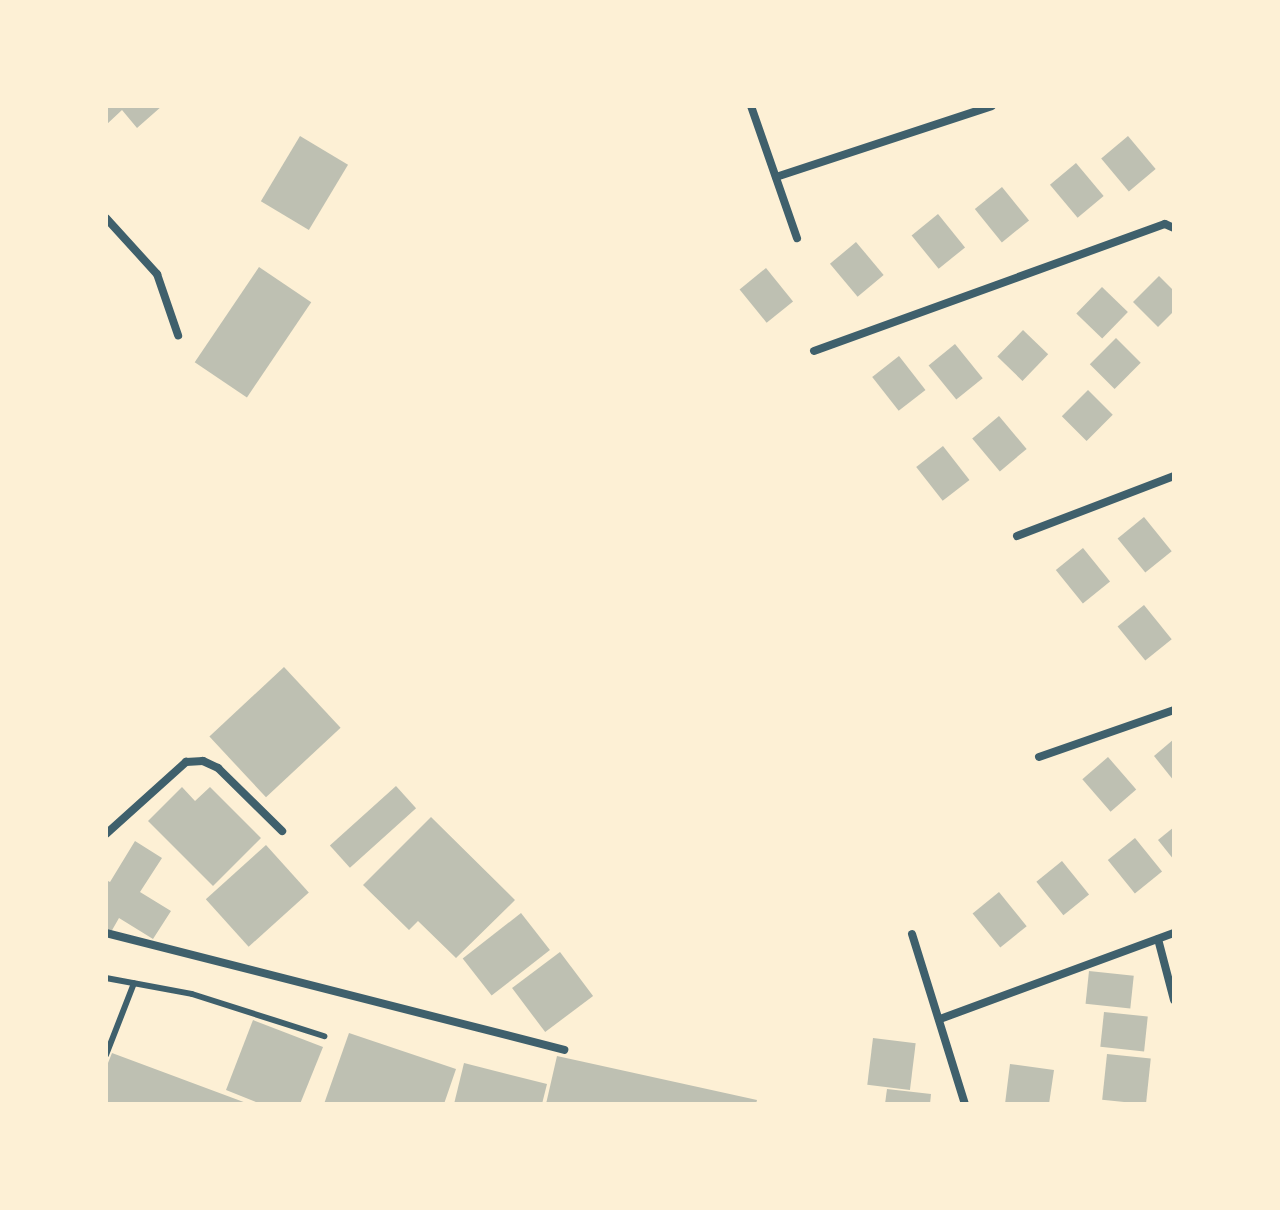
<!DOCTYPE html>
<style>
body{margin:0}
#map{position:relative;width:1280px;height:1210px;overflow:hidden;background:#fdf0d5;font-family:"Fira Sans",sans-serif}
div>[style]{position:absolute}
.building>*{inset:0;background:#bec0b2;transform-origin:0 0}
.service>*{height:6px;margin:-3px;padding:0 3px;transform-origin:3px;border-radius:3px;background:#3f606c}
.minor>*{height:8px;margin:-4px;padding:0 4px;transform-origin:4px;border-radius:4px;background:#3f606c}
span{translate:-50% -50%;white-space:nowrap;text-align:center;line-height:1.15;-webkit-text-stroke:7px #fdf0d5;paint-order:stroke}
.frame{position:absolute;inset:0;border:108px solid #fdf0d5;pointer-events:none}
</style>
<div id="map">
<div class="building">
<i style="clip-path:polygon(106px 106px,162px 106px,137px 128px,122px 110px,106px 125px)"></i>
<i style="left:300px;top:136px;width:56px;height:76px;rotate:31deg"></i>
<i style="left:1128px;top:136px;width:43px;height:35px;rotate:50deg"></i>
<i style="left:1076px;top:163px;width:43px;height:34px;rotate:50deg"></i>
<i style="left:1002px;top:187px;width:43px;height:35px;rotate:51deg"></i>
<i style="left:938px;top:214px;width:43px;height:34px;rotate:51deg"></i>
<i style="left:856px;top:242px;width:43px;height:34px;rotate:50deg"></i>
<i style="left:259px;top:267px;width:63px;height:115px;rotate:34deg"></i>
<i style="left:766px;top:268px;width:43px;height:34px;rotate:51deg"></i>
<i style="clip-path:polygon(1159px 276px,1174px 291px,1174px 311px,1158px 327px,1133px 302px)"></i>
<i style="left:1102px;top:287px;width:36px;height:37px;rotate:44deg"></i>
<i style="left:1023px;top:330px;width:35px;height:37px;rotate:44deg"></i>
<i style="left:1116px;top:338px;width:35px;height:37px;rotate:45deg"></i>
<i style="left:955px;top:344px;width:44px;height:34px;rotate:51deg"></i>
<i style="left:899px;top:356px;width:43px;height:34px;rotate:52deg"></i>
<i style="left:1088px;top:390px;width:35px;height:37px;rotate:45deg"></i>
<i style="left:999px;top:416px;width:43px;height:35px;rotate:50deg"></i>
<i style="left:943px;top:446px;width:43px;height:34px;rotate:52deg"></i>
<i style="left:1144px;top:517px;width:44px;height:34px;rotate:51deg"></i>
<i style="left:1083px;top:548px;width:43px;height:35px;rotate:51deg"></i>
<i style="left:1144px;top:605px;width:44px;height:34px;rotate:51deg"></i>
<i style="left:284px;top:667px;width:83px;height:102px;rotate:47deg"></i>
<i style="clip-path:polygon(1174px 739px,1174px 781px,1154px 756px)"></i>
<i style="left:1108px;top:757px;width:43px;height:34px;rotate:49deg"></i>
<i style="left:396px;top:786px;width:30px;height:89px;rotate:48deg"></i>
<i style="clip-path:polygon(182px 787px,195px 801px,210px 787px,261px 838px,213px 886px,148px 821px)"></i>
<i style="clip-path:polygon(431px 817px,515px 900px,456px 958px,418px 921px,409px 930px,363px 885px)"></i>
<i style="clip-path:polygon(1174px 827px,1174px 860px,1158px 840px)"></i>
<i style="left:1135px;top:838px;width:43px;height:35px;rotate:51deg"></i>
<i style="clip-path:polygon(135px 841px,162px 858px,140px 892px,171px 911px,153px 939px,119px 918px,111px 932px,106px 929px,106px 880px,110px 882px)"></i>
<i style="left:266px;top:845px;width:64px;height:81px;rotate:48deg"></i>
<i style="left:1062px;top:861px;width:43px;height:33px;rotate:51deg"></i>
<i style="left:999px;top:892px;width:44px;height:34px;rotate:51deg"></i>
<i style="left:521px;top:913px;width:47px;height:74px;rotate:52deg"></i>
<i style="left:560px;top:952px;width:55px;height:60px;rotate:53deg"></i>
<i style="left:1089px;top:971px;width:45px;height:33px;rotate:6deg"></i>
<i style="left:1104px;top:1012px;width:44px;height:35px;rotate:6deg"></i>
<i style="clip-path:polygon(253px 1020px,323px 1047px,300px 1104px,261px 1104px,226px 1090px)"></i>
<i style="clip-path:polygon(349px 1033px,456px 1069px,444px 1104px,324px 1104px)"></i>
<i style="left:873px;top:1038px;width:43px;height:47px;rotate:7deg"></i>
<i style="clip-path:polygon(112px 1053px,249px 1104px,106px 1104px,106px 1068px)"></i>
<i style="left:1107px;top:1054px;width:44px;height:46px;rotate:6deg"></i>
<i style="clip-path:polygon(557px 1056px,757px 1100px,756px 1104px,546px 1104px)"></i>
<i style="clip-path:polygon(464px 1063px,547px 1084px,542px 1104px,454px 1104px)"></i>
<i style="clip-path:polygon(1010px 1064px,1054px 1070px,1049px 1104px,1005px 1104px)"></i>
<i style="clip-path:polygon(887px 1089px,931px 1094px,930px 1104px,885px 1104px)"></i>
</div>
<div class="service">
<i style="left:106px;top:978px;width:87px;rotate:10.5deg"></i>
<i style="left:192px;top:994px;width:139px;rotate:17.7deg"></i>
<i style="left:106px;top:1055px;width:77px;rotate:-68.7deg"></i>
</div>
<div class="minor">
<i style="left:751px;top:106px;width:140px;rotate:70.8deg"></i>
<i style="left:776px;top:177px;width:227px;rotate:-18.2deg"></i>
<i style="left:106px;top:218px;width:76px;rotate:47.7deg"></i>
<i style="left:157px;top:274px;width:65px;rotate:71deg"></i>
<i style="left:814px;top:351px;width:373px;rotate:-19.9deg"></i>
<i style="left:1165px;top:224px;width:10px;rotate:24deg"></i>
<i style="left:1017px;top:536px;width:168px;rotate:-20.9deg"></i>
<i style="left:1039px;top:757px;width:143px;rotate:-19.2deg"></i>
<i style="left:106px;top:834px;width:108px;rotate:-42deg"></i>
<i style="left:186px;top:762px;width:17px;rotate:-3deg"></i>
<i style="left:203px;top:761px;width:17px;rotate:25deg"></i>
<i style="left:218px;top:768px;width:90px;rotate:44.5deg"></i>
<i style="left:106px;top:933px;width:473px;rotate:14.3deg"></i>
<i style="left:912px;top:934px;width:178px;rotate:72.7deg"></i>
<i style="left:1158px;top:939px;width:63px;rotate:75.3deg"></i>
<i style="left:940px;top:1019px;width:249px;rotate:-20.2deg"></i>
</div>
<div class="frame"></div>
</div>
